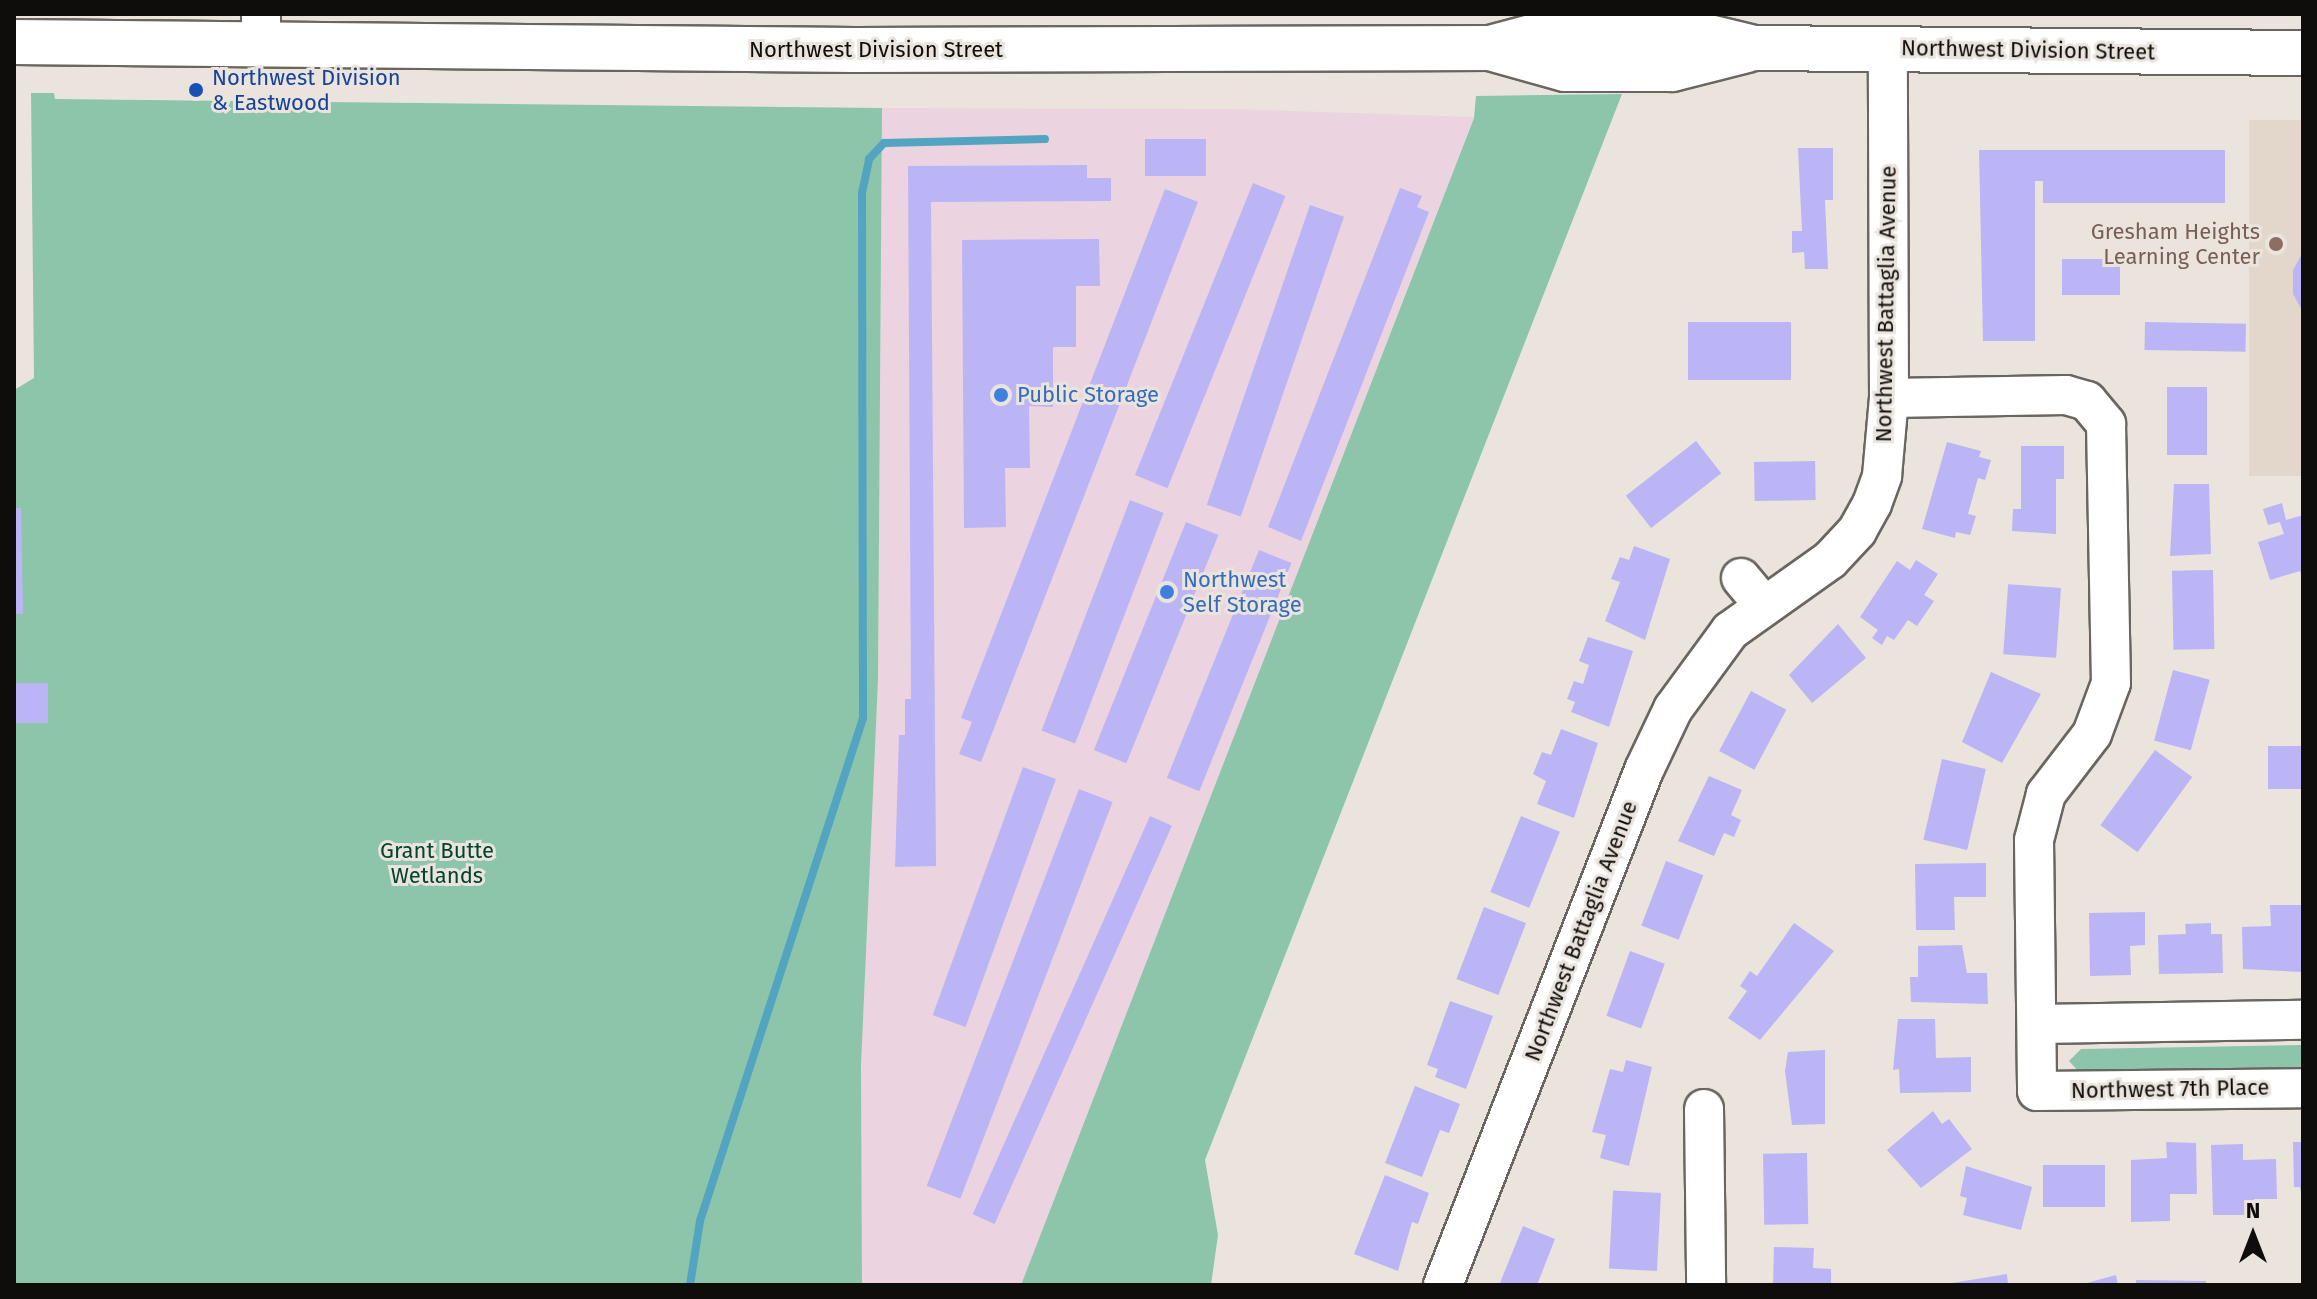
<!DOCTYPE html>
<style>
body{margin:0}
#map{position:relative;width:2317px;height:1299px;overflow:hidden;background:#eae4dd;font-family:"Fira Sans",sans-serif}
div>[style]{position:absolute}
.commercial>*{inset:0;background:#ebd4df}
.built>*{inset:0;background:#e2d7ca;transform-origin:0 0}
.green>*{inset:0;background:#8dc5aa}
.stream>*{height:8px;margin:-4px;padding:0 4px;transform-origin:4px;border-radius:4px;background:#52a4c1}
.building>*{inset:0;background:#bbb5f6;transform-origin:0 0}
.roads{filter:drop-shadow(2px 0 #6a665f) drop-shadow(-2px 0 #6a665f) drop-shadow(0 2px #6a665f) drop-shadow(0 -2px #6a665f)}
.minor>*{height:38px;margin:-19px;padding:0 19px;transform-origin:19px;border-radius:19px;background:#fff}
.major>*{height:44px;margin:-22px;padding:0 22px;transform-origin:22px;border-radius:22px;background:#fff}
.dots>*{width:22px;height:22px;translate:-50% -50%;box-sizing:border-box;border:4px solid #eae4dd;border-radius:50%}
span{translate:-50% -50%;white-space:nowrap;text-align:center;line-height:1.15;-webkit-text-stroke:6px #eae4dd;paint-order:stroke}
.street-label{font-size:22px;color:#0f0d0b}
.transit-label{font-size:22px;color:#164399}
.left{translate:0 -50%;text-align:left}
.education-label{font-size:22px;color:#785e54}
.right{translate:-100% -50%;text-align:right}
.shop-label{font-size:22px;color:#366cbe}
.park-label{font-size:22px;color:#02442e}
.frame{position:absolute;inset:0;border:16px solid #0f0d0b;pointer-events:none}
.north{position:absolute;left:2213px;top:1195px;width:80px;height:80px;-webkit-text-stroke:6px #eae4dd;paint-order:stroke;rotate:0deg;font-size:22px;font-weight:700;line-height:32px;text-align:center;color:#0f0d0b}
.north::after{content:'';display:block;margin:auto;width:28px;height:36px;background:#0f0d0b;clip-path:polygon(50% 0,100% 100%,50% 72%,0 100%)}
</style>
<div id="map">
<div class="commercial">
<i style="clip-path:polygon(882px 108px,1232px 109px,1474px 117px,1021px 1285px,862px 1285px,861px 1066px,878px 680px)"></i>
</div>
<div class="built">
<i style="left:2249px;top:120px;width:54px;height:356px"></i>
</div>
<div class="green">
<i style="clip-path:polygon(31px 93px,54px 93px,55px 99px,882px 108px,878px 680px,861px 1066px,862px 1285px,14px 1285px,14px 390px,34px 378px)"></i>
<i style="clip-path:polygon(1622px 94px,1205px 1160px,1218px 1235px,1211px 1285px,1021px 1285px,1474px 118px,1476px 96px)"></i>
<i style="clip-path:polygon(2303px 1045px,2303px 1070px,2079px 1072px,2069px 1061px,2081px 1049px)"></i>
</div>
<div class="stream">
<i style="left:690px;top:1285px;width:65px;rotate:-81.1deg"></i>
<i style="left:700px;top:1221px;width:529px;rotate:-72.04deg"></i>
<i style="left:863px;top:718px;width:525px;rotate:-90.11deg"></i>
<i style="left:862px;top:193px;width:35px;rotate:-78deg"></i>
<i style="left:869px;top:159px;width:22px;rotate:-47deg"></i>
<i style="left:884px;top:143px;width:161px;rotate:-1.4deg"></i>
</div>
<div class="building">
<i style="left:1206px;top:139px;width:37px;height:61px;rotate:90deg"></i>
<i style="clip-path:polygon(1798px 148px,1833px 148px,1833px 200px,1825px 200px,1828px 269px,1805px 269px,1804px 252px,1792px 253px,1792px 231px,1802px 231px)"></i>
<i style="clip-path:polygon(1979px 150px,2225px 150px,2225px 203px,2043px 203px,2043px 181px,2035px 181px,2035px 341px,1983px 341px)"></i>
<i style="clip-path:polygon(1087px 165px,1087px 178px,1111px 178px,1111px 201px,931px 202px,936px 866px,895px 867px,899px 735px,905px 735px,905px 699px,911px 699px,908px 166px)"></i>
<i style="left:1253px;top:183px;width:35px;height:315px;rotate:22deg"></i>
<i style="clip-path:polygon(1400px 188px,1422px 196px,1417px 207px,1429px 212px,1301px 541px,1268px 527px)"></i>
<i style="clip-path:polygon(1165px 189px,1198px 202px,981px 762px,959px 754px,972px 722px,961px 718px)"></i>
<i style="left:1310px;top:205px;width:36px;height:317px;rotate:19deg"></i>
<i style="clip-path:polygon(1099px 239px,1100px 286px,1076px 286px,1076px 347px,1053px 347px,1053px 407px,1029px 406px,1030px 468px,1005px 468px,1006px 527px,964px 528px,962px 240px)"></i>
<i style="clip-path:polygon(2303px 252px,2303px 312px,2293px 294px,2293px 270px)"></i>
<i style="left:2062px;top:259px;width:58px;height:36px"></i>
<i style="left:1791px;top:322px;width:58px;height:103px;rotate:90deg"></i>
<i style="left:2145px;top:322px;width:101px;height:28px;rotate:1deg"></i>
<i style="left:2207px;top:387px;width:68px;height:40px;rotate:90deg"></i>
<i style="left:1696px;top:441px;width:41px;height:89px;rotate:52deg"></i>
<i style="clip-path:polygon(1947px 442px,1981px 451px,1979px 457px,1991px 460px,1985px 480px,1978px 478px,1968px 514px,1976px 516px,1970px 535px,1956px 532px,1955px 538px,1922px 529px)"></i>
<i style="clip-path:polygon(2021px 446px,2064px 446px,2064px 479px,2056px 479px,2056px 534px,2012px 531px,2013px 509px,2021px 509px)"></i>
<i style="left:1815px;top:461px;width:39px;height:61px;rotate:89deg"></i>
<i style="clip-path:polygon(2174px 484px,2209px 484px,2211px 554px,2170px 556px)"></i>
<i style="left:1130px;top:500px;width:36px;height:247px;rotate:21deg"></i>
<i style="clip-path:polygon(2282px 503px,2286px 520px,2303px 515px,2303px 579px,2300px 571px,2270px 580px,2258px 542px,2284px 534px,2280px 522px,2268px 525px,2263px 509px)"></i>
<i style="clip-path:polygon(14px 508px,21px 508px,23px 614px,14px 614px)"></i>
<i style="left:1186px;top:522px;width:35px;height:246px;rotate:22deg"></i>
<i style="clip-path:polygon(1634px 546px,1670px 559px,1645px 640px,1605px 621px,1620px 582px,1611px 579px,1620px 557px,1629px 560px)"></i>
<i style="left:1259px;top:550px;width:35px;height:246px;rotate:22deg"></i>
<i style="clip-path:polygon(1916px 560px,1938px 574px,1924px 595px,1934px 601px,1917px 626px,1908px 620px,1894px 640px,1887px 636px,1882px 645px,1872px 638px,1878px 630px,1860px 617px,1897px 561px,1910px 570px)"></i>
<i style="left:2213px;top:570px;width:79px;height:41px;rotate:89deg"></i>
<i style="left:2061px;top:588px;width:70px;height:53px;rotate:94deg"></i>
<i style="clip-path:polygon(1838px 624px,1866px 658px,1812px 703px,1789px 675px)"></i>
<i style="clip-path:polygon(1588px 637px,1633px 651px,1609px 727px,1571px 712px,1575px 702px,1567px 699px,1574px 681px,1583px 684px,1589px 665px,1579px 661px)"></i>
<i style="left:2173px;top:670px;width:38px;height:73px;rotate:15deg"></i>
<i style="clip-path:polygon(1991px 672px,2041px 694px,2002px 763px,1962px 742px)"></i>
<i style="left:14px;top:683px;width:34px;height:40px"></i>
<i style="left:1751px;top:691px;width:40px;height:68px;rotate:28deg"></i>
<i style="clip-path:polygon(1561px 729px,1598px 743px,1574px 818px,1537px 804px,1546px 781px,1533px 774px,1542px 752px,1551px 755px)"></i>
<i style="left:2268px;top:746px;width:34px;height:43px"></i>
<i style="left:2155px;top:750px;width:46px;height:93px;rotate:36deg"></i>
<i style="left:1942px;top:759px;width:45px;height:83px;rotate:13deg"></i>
<i style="left:1023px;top:767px;width:35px;height:264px;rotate:20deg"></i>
<i style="clip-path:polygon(1709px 776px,1742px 790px,1731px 815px,1741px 820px,1734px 837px,1724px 833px,1714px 856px,1678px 841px)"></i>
<i style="left:1079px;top:789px;width:36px;height:425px;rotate:21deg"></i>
<i style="left:1150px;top:816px;width:24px;height:436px;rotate:24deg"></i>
<i style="left:1521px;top:816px;width:42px;height:82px;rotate:22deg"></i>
<i style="left:1666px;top:861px;width:40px;height:69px;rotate:21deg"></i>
<i style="clip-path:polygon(1986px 863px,1986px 897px,1954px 897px,1955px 930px,1916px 930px,1915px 864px)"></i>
<i style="clip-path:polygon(2270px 905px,2303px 905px,2303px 972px,2243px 969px,2242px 927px,2271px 926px)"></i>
<i style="left:1484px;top:907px;width:45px;height:77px;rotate:21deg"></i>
<i style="clip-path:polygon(2145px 912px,2145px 945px,2130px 946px,2131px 975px,2090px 976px,2089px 913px)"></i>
<i style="clip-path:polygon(1794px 923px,1834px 951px,1760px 1040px,1728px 1018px,1747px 991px,1740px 986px,1750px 971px,1757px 976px)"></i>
<i style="clip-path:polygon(2211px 923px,2211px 934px,2222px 934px,2223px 973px,2159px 974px,2158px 935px,2186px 934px,2185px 924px)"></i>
<i style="clip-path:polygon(1962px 945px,1967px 973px,1987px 973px,1988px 1004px,1911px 1002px,1910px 977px,1918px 977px,1918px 946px)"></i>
<i style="left:1630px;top:951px;width:37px;height:69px;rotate:20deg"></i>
<i style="clip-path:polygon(1450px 1001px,1493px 1016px,1466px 1089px,1435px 1077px,1438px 1069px,1427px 1065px)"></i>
<i style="clip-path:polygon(1898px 1019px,1935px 1019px,1936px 1058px,1971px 1057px,1971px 1092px,1900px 1093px,1899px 1069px,1893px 1070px)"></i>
<i style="clip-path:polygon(1825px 1050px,1825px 1124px,1792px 1125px,1785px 1071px,1788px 1052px)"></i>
<i style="clip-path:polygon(1626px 1060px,1652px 1067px,1629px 1166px,1600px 1158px,1606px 1135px,1592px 1132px,1610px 1069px,1623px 1072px)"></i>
<i style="clip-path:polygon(1415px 1086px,1460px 1104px,1449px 1133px,1440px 1130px,1422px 1177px,1385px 1163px)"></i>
<i style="clip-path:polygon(1933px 1111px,1942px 1124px,1949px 1119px,1972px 1149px,1921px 1188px,1887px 1150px)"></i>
<i style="clip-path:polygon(2166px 1142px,2196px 1143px,2197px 1194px,2170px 1194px,2170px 1221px,2131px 1222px,2131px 1160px,2167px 1158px)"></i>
<i style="clip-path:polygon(2293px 1142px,2303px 1142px,2303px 1205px,2300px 1187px,2294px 1187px)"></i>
<i style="clip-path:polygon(2243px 1144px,2243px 1160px,2276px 1159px,2277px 1199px,2254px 1199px,2255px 1215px,2213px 1215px,2211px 1145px)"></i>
<i style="left:1807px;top:1153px;width:71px;height:44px;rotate:89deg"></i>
<i style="left:2105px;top:1165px;width:42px;height:62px;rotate:90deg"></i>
<i style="clip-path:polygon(1966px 1166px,2032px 1187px,2021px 1230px,1963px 1215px,1967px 1198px,1960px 1196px)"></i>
<i style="clip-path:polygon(1385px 1175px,1429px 1193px,1418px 1224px,1412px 1222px,1398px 1271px,1354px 1254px)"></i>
<i style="left:1661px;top:1193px;width:78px;height:48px;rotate:93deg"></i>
<i style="clip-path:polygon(1523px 1226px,1555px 1239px,1537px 1285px,1506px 1285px,1500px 1283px)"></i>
<i style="clip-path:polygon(1774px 1247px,1814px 1248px,1813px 1268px,1831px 1269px,1831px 1285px,1773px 1285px)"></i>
<i style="clip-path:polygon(2007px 1274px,2008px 1285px,1952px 1285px,1952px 1283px)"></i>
<i style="clip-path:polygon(2116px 1275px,2118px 1285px,2083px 1285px,2083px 1284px)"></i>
<i style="clip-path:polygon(2136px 1280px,2206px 1281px,2206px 1285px,2136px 1285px)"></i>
</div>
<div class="roads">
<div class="minor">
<i style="left:261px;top:14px;width:31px;rotate:90deg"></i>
<i style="left:1889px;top:398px;width:177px;rotate:-1deg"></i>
<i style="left:2066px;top:395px;width:22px;rotate:16deg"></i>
<i style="left:2087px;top:401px;width:30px;rotate:50deg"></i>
<i style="left:2106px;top:424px;width:259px;rotate:88.9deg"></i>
<i style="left:2111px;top:683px;width:54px;rotate:110.4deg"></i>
<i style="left:2092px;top:734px;width:76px;rotate:127.5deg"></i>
<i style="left:2046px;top:794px;width:48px;rotate:104.6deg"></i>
<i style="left:2034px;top:840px;width:251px;rotate:89.3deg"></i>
<i style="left:2037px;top:1091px;width:266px;rotate:-0.6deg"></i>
<i style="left:1741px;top:578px;width:34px;rotate:50deg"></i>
<i style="left:2038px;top:1024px;width:265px;rotate:-0.9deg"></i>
<i style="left:1704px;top:1109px;width:176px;rotate:89.3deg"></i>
<i style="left:1443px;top:1285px;width:553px;rotate:-68.68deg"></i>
<i style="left:1644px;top:770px;width:68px;rotate:-64.6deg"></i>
<i style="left:1673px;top:709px;width:97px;rotate:-53.8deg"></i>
<i style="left:1730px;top:631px;width:123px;rotate:-35.4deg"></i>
<i style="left:1830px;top:560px;width:40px;rotate:-47deg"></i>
<i style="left:1857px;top:531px;width:31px;rotate:-61deg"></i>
<i style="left:1872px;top:504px;width:30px;rotate:-70deg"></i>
<i style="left:1882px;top:476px;width:78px;rotate:-84.9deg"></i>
<i style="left:1889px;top:398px;width:350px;rotate:-90.2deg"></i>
</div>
<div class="major">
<i style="left:14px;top:42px;width:841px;rotate:0.55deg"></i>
<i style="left:855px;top:50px;width:635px;rotate:-0.18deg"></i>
<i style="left:1490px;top:48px;width:78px;rotate:-14.9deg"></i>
<i style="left:1565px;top:28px;width:107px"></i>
<i style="left:1672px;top:28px;width:84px;rotate:13.7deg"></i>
<i style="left:1754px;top:48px;width:549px;rotate:0.52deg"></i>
<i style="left:1490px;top:48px;width:78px;rotate:15.6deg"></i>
<i style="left:1565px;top:69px;width:107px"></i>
<i style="left:1672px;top:69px;width:77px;rotate:-14.2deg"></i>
</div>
</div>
<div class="dots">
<i style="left:196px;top:90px;background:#1a4fb4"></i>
<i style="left:2276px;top:244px;background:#8d6e63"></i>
<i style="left:1001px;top:395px;background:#3f7fe0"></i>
<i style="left:1167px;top:592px;background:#3f7fe0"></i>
</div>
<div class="street-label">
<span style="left:876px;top:50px">Northwest Division Street</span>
<span style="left:2028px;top:50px;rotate:1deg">Northwest Division Street</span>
<span style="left:1886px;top:304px;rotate:-89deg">Northwest Battaglia Avenue</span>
<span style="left:1581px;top:931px;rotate:-69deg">Northwest Battaglia Avenue</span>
<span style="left:2170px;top:1089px;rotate:-1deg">Northwest 7th Place</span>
</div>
<div class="transit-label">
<span class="left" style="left:212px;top:90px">Northwest Division<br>&amp; Eastwood</span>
</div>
<div class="education-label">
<span class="right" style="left:2260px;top:244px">Gresham Heights<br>Learning Center</span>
</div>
<div class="shop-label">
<span class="left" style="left:1017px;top:395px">Public Storage</span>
<span class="left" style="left:1183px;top:592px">Northwest<br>Self Storage</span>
</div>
<div class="park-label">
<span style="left:437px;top:863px">Grant Butte<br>Wetlands</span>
</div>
<div class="frame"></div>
<div class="north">N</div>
</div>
